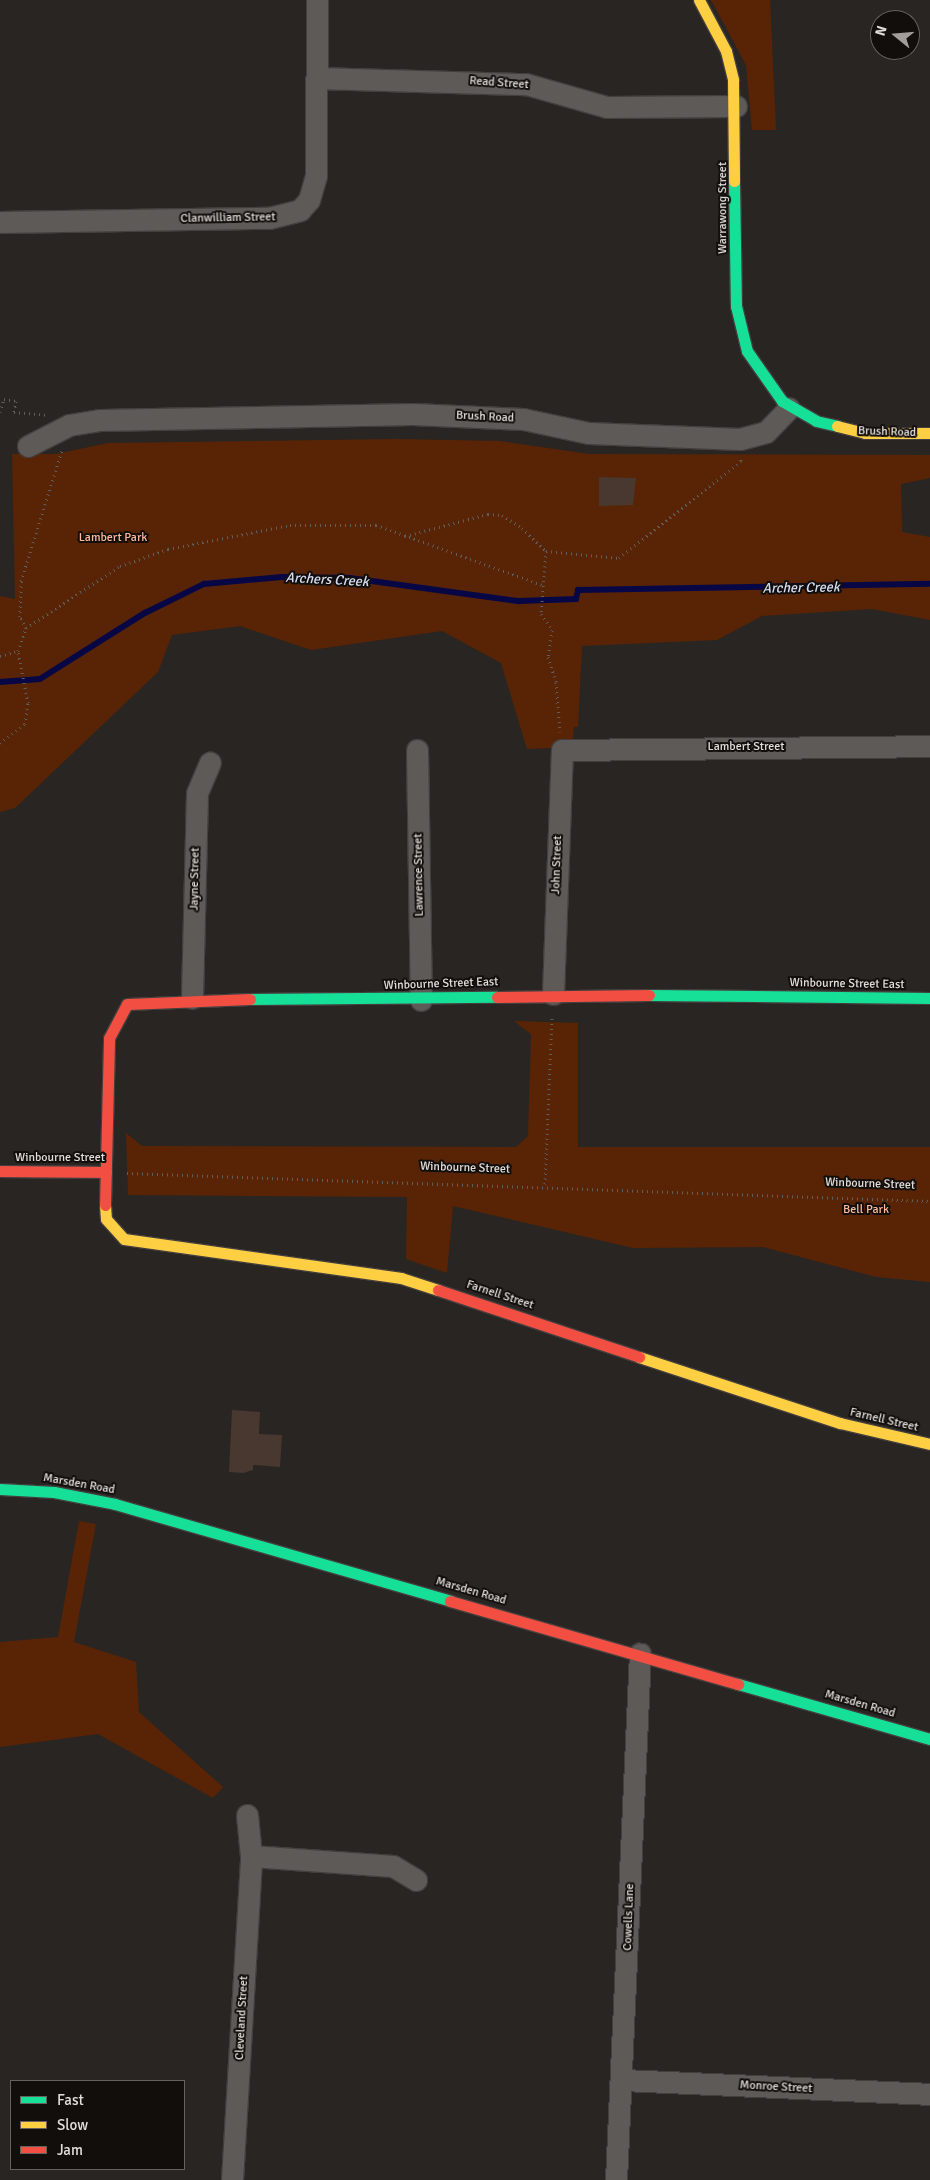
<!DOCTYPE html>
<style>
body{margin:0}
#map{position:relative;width:930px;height:2180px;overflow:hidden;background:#292523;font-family:Signika,sans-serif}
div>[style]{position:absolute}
.green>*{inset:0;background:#592405}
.stream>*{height:5.5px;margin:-2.75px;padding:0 2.75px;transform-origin:2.75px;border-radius:2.75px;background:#080746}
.building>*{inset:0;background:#48382f}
.path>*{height:3px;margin-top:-1.5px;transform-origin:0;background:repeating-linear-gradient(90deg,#605d5b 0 1px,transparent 0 5px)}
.roads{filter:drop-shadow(1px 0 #443f3e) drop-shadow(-1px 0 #443f3e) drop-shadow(0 1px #443f3e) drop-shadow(0 -1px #443f3e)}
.street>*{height:21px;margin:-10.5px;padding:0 10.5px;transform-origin:10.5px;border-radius:10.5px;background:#5d5a58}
.fast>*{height:11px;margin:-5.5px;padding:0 5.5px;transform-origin:5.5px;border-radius:5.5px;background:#16e098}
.slow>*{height:11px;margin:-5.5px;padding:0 5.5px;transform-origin:5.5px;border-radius:5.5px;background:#ffcf43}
.jam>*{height:11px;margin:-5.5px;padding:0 5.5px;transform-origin:5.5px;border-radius:5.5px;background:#f24e42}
span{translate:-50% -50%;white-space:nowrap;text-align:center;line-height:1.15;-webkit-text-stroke:4px #120e0c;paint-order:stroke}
.street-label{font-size:12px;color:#e3ddda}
.park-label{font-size:12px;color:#feba9b}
.water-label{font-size:14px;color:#d4dcf1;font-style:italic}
.legend{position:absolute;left:10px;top:2080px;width:175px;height:90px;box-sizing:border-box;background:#120e0c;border:1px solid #66615e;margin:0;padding:6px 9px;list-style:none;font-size:15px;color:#e3ddda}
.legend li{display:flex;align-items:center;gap:10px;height:25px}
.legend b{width:25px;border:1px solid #66615e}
.north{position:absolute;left:870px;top:10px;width:50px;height:50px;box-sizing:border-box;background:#120e0c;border:1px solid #66615e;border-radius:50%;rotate:287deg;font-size:14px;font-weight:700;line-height:20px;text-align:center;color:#e3ddda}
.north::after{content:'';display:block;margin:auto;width:18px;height:22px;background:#a29d9a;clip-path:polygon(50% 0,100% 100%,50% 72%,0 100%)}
</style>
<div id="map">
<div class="green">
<i style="clip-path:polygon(711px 0,770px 0,776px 130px,752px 130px,746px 65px)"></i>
<i style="clip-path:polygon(397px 439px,500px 441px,589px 454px,930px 455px,930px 478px,901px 484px,902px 532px,930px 537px,930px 620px,872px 609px,762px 616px,717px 640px,582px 646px,578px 727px,574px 727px,572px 747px,527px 749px,501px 663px,442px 631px,311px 650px,240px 626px,172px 635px,158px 672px,15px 808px,0 812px,0 596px,15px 599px,12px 454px,56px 454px,108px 443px)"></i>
<i style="clip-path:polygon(514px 1021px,578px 1023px,578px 1147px,930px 1147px,930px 1282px,876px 1277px,763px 1247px,633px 1248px,453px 1206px,447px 1273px,406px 1259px,407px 1197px,128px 1195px,126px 1133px,142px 1146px,516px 1147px,528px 1136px,531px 1034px)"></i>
<i style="clip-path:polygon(79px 1521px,96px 1524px,74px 1642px,136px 1662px,139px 1712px,223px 1787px,213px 1798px,98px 1734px,0 1747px,0 1642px,58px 1637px)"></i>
</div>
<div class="stream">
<i style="left:0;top:682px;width:40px;rotate:-4.3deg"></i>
<i style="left:40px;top:679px;width:124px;rotate:-32.2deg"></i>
<i style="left:145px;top:613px;width:66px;rotate:-26.2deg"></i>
<i style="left:204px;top:584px;width:78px;rotate:-5.1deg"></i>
<i style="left:282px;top:577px;width:68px;rotate:0.8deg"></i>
<i style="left:350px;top:578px;width:171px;rotate:7.8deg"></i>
<i style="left:519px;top:601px;width:57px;rotate:-2deg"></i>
<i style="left:576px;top:599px;width:9px;rotate:-77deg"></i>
<i style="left:578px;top:590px;width:352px;rotate:-1deg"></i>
</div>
<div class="building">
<i style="clip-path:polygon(599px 477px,636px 478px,633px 505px,599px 506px)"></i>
<i style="clip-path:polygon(232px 1410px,260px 1412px,259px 1434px,282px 1435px,280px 1467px,253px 1465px,253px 1470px,243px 1473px,229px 1472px)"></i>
</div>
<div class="path">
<i style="left:0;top:412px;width:14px;rotate:-73deg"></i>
<i style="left:4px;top:399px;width:12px;rotate:9deg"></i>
<i style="left:16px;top:401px;width:11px;rotate:100deg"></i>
<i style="left:14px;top:412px;width:33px;rotate:5deg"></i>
<i style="left:405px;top:536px;width:86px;rotate:-14.8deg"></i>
<i style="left:488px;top:514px;width:14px;rotate:4deg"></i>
<i style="left:502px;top:515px;width:24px;rotate:33deg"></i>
<i style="left:522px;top:528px;width:33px;rotate:44deg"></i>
<i style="left:546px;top:551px;width:73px;rotate:5.5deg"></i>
<i style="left:619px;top:558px;width:156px;rotate:-38.5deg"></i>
<i style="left:741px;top:461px;width:4px;rotate:-90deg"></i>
<i style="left:546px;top:551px;width:63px;rotate:94.5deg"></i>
<i style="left:541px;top:614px;width:19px;rotate:55deg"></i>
<i style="left:552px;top:630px;width:27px;rotate:98deg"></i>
<i style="left:548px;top:657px;width:26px;rotate:72deg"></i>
<i style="left:556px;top:682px;width:50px;rotate:85.4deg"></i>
<i style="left:26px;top:628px;width:13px;rotate:-119deg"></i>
<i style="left:20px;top:617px;width:36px;rotate:-88deg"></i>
<i style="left:21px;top:581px;width:137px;rotate:-72.6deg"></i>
<i style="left:0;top:656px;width:19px;rotate:-16deg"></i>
<i style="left:0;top:743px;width:31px;rotate:-37deg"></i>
<i style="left:25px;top:724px;width:21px;rotate:-82deg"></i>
<i style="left:28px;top:703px;width:53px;rotate:-100.9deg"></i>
<i style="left:18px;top:651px;width:24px;rotate:-71deg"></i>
<i style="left:26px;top:628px;width:113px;rotate:-33.4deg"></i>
<i style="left:120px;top:566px;width:51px;rotate:-19.5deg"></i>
<i style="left:168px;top:549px;width:124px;rotate:-11.1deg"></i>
<i style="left:290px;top:525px;width:86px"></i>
<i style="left:376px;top:525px;width:177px;rotate:19.8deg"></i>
<i style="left:127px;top:1173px;width:803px;rotate:2deg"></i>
<i style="left:545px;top:1184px;width:169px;rotate:-87.6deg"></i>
</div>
<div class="roads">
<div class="street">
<i style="left:318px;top:78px;width:208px;rotate:1.7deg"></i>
<i style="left:526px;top:84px;width:84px;rotate:15.9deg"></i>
<i style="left:607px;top:107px;width:129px;rotate:-0.4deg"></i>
<i style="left:0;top:222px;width:269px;rotate:-0.9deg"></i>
<i style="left:269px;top:218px;width:32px;rotate:-14deg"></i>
<i style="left:300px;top:210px;width:13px;rotate:-48deg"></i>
<i style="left:309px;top:200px;width:26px;rotate:-74deg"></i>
<i style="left:316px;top:175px;width:175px;rotate:-89.7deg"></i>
<i style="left:28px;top:446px;width:46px;rotate:-27.1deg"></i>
<i style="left:69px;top:425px;width:32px;rotate:-9deg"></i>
<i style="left:101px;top:420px;width:312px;rotate:-1.1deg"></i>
<i style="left:413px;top:414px;width:110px;rotate:2.6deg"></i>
<i style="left:523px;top:419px;width:67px;rotate:12deg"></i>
<i style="left:589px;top:433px;width:151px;rotate:2.3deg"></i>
<i style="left:740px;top:439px;width:27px;rotate:-15deg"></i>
<i style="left:766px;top:432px;width:33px;rotate:-46deg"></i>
<i style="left:417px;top:750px;width:250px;rotate:89.1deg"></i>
<i style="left:553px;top:994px;width:244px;rotate:-87.9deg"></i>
<i style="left:562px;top:750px;width:368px;rotate:-0.6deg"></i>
<i style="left:192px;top:998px;width:205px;rotate:-88.6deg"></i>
<i style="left:197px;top:793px;width:33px;rotate:-67deg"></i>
<i style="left:247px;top:1815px;width:41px;rotate:84.4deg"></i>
<i style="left:623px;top:2080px;width:307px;rotate:2.6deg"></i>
<i style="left:232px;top:2180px;width:325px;rotate:-86.6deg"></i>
<i style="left:251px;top:1856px;width:142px;rotate:4deg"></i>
<i style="left:393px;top:1866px;width:27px;rotate:31deg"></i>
<i style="left:616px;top:2180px;width:527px;rotate:-87.39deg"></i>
</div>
<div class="fast">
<i style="left:734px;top:181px;width:125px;rotate:89.1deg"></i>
<i style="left:736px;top:306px;width:46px;rotate:76.3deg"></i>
<i style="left:747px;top:351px;width:61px;rotate:55deg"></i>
<i style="left:782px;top:401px;width:39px;rotate:30deg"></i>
<i style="left:816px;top:421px;width:22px;rotate:13deg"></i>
<i style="left:649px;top:995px;width:281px;rotate:0.6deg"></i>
<i style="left:250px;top:999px;width:247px;rotate:-0.5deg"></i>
<i style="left:0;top:1489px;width:54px;rotate:3.2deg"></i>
<i style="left:54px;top:1492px;width:62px;rotate:11.1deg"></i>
<i style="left:115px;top:1504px;width:349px;rotate:16.1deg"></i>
<i style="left:738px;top:1684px;width:200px;rotate:16deg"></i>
</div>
<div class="slow">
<i style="left:699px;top:0;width:58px;rotate:62.1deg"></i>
<i style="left:726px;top:51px;width:30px;rotate:76deg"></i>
<i style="left:733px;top:80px;width:101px;rotate:89.4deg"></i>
<i style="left:837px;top:426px;width:29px;rotate:14deg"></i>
<i style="left:865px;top:433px;width:65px"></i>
<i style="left:105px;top:1205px;width:14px;rotate:86deg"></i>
<i style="left:106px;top:1219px;width:27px;rotate:48deg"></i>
<i style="left:124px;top:1239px;width:280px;rotate:8deg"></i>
<i style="left:401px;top:1278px;width:39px;rotate:18deg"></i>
<i style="left:639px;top:1357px;width:212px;rotate:18.2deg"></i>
<i style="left:840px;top:1423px;width:92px;rotate:13.1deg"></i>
</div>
<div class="jam">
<i style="left:497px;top:997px;width:152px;rotate:-0.8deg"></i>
<i style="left:0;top:1171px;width:106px;rotate:0.5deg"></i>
<i style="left:105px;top:1205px;width:167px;rotate:-88.6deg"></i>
<i style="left:109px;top:1038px;width:38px;rotate:-62deg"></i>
<i style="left:127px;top:1004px;width:123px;rotate:-2.3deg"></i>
<i style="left:438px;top:1290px;width:212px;rotate:18.4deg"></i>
<i style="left:450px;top:1601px;width:300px;rotate:16.1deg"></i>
</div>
</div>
<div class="street-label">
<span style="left:499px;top:83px;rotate:4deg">Read Street</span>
<span style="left:723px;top:208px;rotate:-90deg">Warrawong Street</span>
<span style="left:228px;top:218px;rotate:-1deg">Clanwilliam Street</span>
<span style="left:485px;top:417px;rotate:3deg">Brush Road</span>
<span style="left:887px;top:432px;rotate:2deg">Brush Road</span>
<span style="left:746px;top:747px">Lambert Street</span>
<span style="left:557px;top:865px;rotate:-88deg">John Street</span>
<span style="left:419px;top:875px;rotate:-91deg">Lawrence Street</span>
<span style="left:195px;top:879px;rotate:-89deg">Jayne Street</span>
<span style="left:441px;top:984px;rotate:-2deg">Winbourne Street East</span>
<span style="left:847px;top:984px;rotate:1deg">Winbourne Street East</span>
<span style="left:60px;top:1158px">Winbourne Street</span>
<span style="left:465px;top:1168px;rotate:2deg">Winbourne Street</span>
<span style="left:870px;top:1184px;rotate:2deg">Winbourne Street</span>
<span style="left:500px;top:1295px;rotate:18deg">Farnell Street</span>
<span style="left:884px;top:1420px;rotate:13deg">Farnell Street</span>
<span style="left:79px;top:1484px;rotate:10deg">Marsden Road</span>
<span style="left:471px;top:1591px;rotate:16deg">Marsden Road</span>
<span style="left:860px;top:1704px;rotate:16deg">Marsden Road</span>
<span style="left:629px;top:1917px;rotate:-88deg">Cowells Lane</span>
<span style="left:242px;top:2018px;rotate:-87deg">Cleveland Street</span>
<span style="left:776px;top:2087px;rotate:3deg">Monroe Street</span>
</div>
<div class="park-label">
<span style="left:113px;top:538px">Lambert Park</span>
<span style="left:866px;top:1210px">Bell Park</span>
</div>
<div class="water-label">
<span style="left:327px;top:580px;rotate:3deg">Archers Creek</span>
<span style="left:801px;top:588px;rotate:-1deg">Archer Creek</span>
</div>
<ul class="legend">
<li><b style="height:6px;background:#16e098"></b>Fast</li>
<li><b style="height:6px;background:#ffcf43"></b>Slow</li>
<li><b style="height:6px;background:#f24e42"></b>Jam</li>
</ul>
<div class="north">N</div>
</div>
